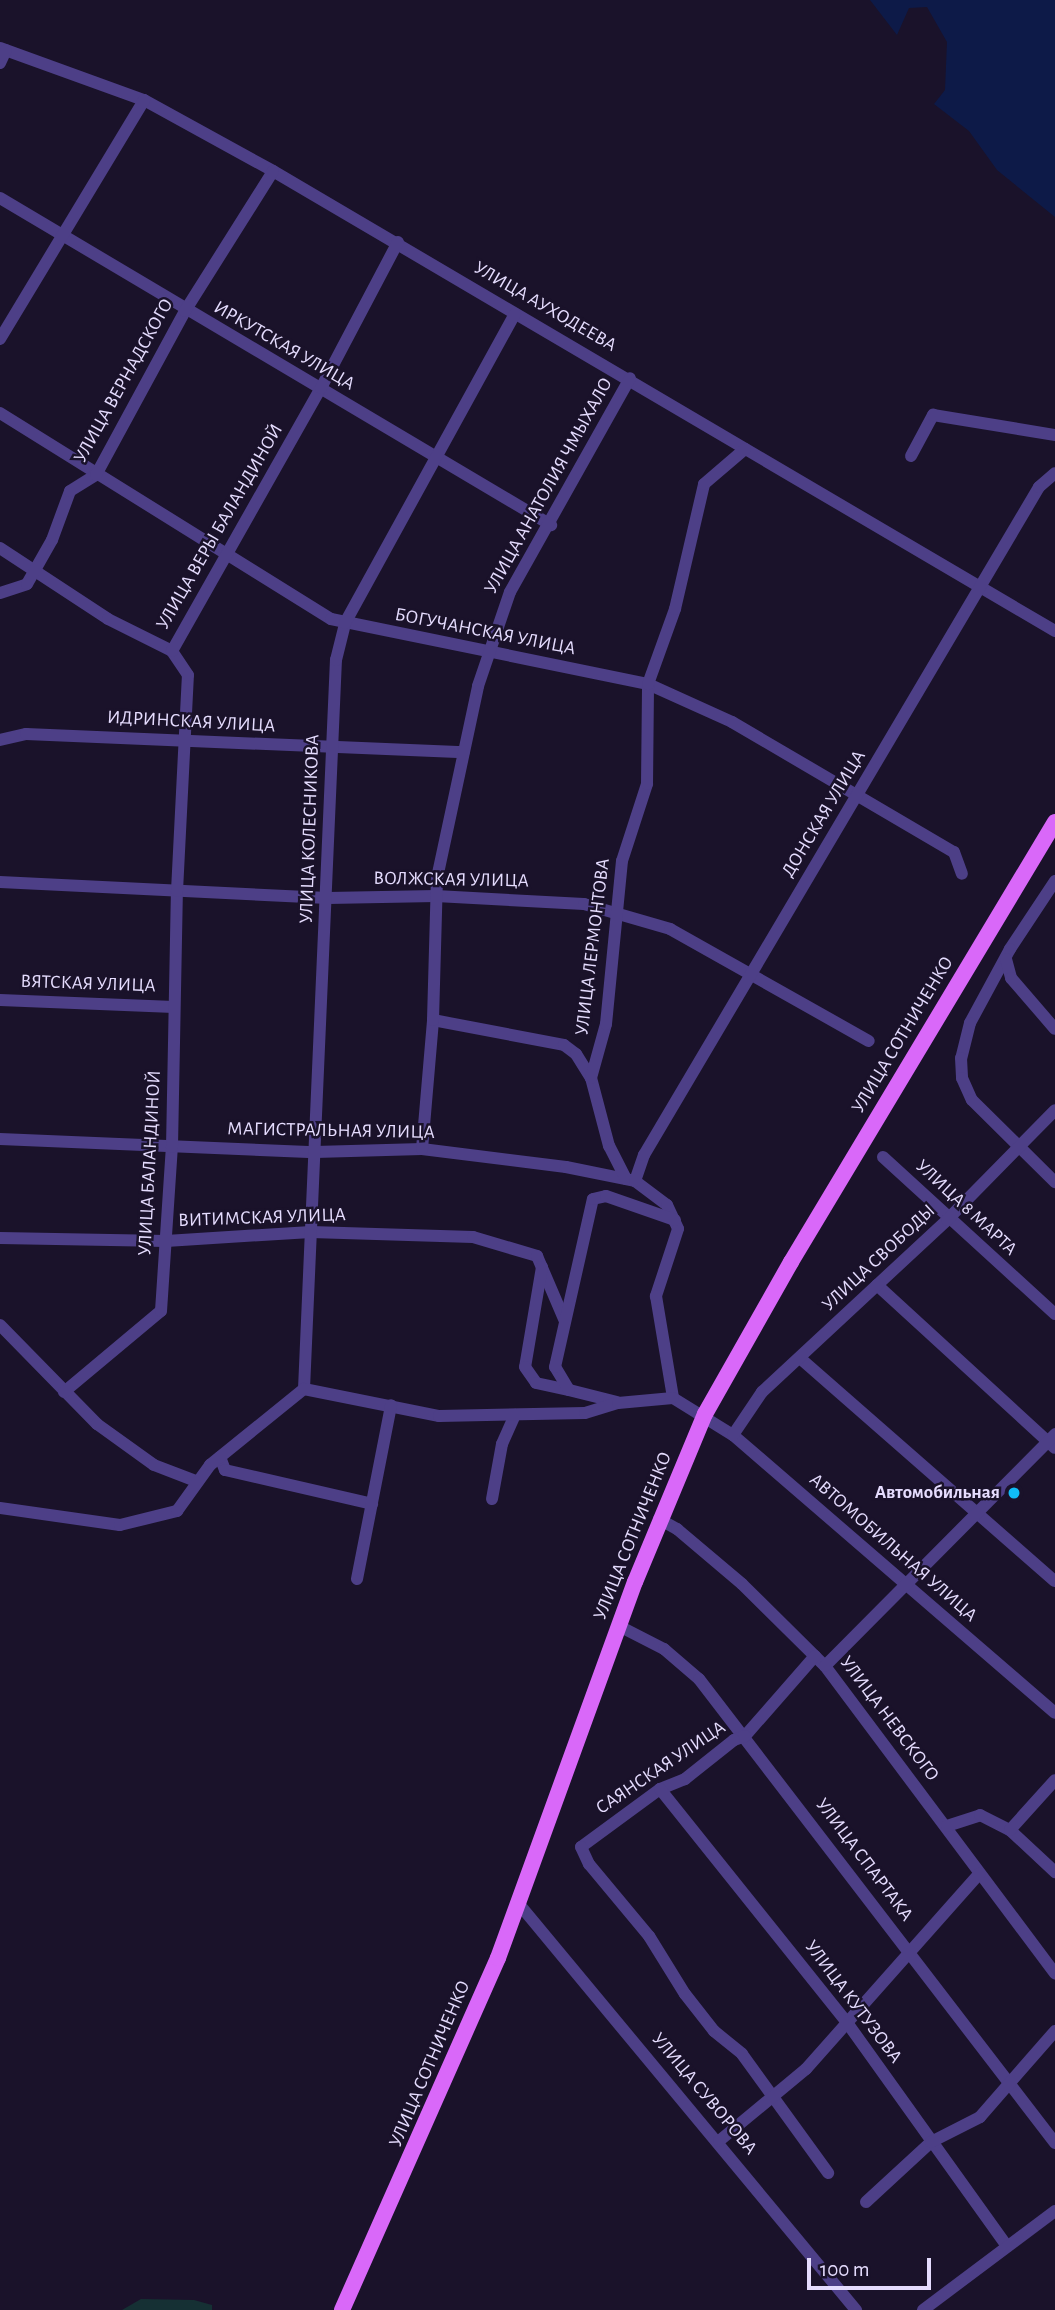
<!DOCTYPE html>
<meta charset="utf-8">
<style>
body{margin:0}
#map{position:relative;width:1055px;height:2310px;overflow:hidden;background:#1a122a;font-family:"Alegreya Sans",sans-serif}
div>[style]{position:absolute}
.green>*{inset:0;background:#153034}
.water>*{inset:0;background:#0d1a48}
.minor>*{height:12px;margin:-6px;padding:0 6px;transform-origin:6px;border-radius:6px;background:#4d3f87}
.major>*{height:16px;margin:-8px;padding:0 8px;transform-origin:8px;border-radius:8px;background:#d968f9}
.dots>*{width:19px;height:19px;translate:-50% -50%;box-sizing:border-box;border:4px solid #1a122a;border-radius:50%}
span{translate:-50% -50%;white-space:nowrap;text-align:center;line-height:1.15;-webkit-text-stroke:5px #1a122a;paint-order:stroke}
.street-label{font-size:19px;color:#e5dcfe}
.poi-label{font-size:19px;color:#e5dcfe;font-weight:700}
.right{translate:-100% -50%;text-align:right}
.scale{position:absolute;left:807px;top:2258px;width:124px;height:32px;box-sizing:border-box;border:4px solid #e5dcfe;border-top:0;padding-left:9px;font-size:21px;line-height:24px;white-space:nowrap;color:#e5dcfe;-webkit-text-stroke:5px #1a122a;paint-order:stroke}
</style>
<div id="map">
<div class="green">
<i style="clip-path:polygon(141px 2299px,194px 2300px,212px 2305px,212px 2310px,122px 2310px)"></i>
</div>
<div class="water">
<i style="clip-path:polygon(870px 0,1055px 0,1055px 217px,997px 170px,969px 131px,934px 104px,945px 90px,947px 42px,927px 7px,909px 8px,897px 35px)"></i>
</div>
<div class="minor">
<i style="left:0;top:48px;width:153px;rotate:19.9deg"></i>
<i style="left:144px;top:100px;width:147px;rotate:28.8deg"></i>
<i style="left:273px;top:171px;width:907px;rotate:30.47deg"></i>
<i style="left:0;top:63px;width:14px;rotate:-65deg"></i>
<i style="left:0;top:198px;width:641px;rotate:30.69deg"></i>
<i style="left:0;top:339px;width:279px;rotate:-58.9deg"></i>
<i style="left:0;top:413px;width:390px;rotate:31.9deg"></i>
<i style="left:331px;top:619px;width:324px;rotate:11.6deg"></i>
<i style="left:648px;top:684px;width:92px;rotate:24.3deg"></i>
<i style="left:732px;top:722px;width:257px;rotate:30.4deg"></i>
<i style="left:954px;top:852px;width:23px;rotate:70deg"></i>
<i style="left:911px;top:456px;width:47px;rotate:-61.8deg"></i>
<i style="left:933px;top:415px;width:124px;rotate:9.3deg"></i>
<i style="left:0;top:548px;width:129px;rotate:33.3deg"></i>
<i style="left:108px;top:619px;width:72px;rotate:26.6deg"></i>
<i style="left:0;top:593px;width:28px;rotate:-18deg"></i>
<i style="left:27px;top:584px;width:51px;rotate:-60.4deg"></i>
<i style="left:52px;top:540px;width:52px;rotate:-69.8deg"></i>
<i style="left:70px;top:491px;width:31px;rotate:-32deg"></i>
<i style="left:96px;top:475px;width:187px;rotate:-61.5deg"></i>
<i style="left:185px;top:311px;width:165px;rotate:-57.8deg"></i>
<i style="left:0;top:740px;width:27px;rotate:-13deg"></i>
<i style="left:26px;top:734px;width:438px;rotate:2.4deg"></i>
<i style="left:1055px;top:881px;width:82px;rotate:123.5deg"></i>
<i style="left:1010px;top:949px;width:84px;rotate:118.4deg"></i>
<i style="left:970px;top:1023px;width:36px;rotate:104deg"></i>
<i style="left:961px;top:1058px;width:20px;rotate:87deg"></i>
<i style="left:962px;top:1078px;width:24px;rotate:66deg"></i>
<i style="left:972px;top:1100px;width:117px;rotate:44.7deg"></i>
<i style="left:0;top:882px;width:328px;rotate:2.8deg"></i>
<i style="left:328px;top:898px;width:108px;rotate:-1.1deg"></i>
<i style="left:436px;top:896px;width:148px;rotate:3.1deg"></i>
<i style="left:584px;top:904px;width:90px;rotate:16.2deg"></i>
<i style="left:670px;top:929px;width:228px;rotate:29.4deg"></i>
<i style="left:1006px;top:959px;width:20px;rotate:75deg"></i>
<i style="left:1011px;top:978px;width:67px;rotate:49.2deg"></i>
<i style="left:0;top:1000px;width:174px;rotate:2.3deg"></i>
<i style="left:433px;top:1020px;width:133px;rotate:10.8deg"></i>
<i style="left:564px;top:1045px;width:15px;rotate:37deg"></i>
<i style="left:576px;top:1054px;width:28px;rotate:58deg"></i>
<i style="left:0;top:1139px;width:315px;rotate:2.4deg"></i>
<i style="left:315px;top:1152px;width:107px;rotate:-1.6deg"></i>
<i style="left:422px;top:1149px;width:145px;rotate:7.1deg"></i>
<i style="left:566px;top:1167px;width:70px;rotate:11.5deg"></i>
<i style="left:635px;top:1181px;width:40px;rotate:37deg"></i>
<i style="left:667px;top:1205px;width:26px;rotate:65deg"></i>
<i style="left:678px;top:1229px;width:71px;rotate:108.2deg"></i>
<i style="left:656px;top:1296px;width:103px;rotate:80.5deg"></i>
<i style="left:673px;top:1398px;width:70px;rotate:31.7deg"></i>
<i style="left:733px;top:1435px;width:425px;rotate:40.8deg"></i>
<i style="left:422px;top:1149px;width:129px;rotate:-85.1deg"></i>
<i style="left:433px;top:1020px;width:142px;rotate:-88.4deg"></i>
<i style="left:437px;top:878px;width:196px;rotate:-77.9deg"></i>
<i style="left:478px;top:686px;width:99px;rotate:-71.2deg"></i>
<i style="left:510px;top:592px;width:245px;rotate:-60.7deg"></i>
<i style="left:883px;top:1157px;width:233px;rotate:42.4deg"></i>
<i style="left:626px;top:1179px;width:37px;rotate:-117deg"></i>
<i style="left:609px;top:1146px;width:70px;rotate:-104.8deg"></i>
<i style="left:591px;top:1078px;width:56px;rotate:-74.5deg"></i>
<i style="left:606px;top:1024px;width:164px;rotate:-84.4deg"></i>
<i style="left:622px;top:861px;width:81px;rotate:-72deg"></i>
<i style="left:647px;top:784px;width:100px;rotate:-89.4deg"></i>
<i style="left:648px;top:684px;width:80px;rotate:-70.2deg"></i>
<i style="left:675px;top:609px;width:128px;rotate:-76.9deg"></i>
<i style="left:704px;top:484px;width:54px;rotate:-40.5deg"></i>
<i style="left:635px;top:1181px;width:28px;rotate:-71deg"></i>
<i style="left:644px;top:1155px;width:776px;rotate:-59.4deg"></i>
<i style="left:1039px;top:487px;width:21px;rotate:-41deg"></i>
<i style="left:0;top:1238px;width:166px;rotate:1deg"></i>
<i style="left:166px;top:1241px;width:145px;rotate:-3.6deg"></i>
<i style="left:311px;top:1232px;width:162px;rotate:1.8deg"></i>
<i style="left:473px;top:1237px;width:67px;rotate:16.5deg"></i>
<i style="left:537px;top:1256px;width:69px;rotate:66.8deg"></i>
<i style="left:542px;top:1267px;width:101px;rotate:99.6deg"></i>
<i style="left:525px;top:1367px;width:19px;rotate:55deg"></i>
<i style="left:536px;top:1383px;width:34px;rotate:12deg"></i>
<i style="left:877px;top:1285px;width:241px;rotate:42.5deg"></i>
<i style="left:0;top:1325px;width:139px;rotate:45.6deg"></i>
<i style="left:97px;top:1424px;width:70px;rotate:35.7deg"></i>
<i style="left:154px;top:1465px;width:45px;rotate:20.9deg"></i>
<i style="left:801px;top:1359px;width:337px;rotate:41.2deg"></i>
<i style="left:304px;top:1389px;width:730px;rotate:-87.49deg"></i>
<i style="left:336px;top:660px;width:38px;rotate:-76deg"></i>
<i style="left:345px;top:623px;width:353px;rotate:-61.2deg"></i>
<i style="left:64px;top:1392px;width:126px;rotate:-39.9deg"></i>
<i style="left:161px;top:1311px;width:164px;rotate:-86.2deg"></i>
<i style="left:172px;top:1147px;width:256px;rotate:-88.9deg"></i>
<i style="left:177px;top:891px;width:216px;rotate:-87.1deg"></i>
<i style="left:188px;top:675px;width:29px;rotate:-124deg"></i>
<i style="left:172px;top:651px;width:302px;rotate:-60.5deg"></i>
<i style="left:321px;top:388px;width:165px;rotate:-62.2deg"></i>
<i style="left:617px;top:1402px;width:49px;rotate:-166deg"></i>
<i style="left:569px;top:1390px;width:27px;rotate:-121deg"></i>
<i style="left:555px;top:1367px;width:172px;rotate:-77.3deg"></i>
<i style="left:593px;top:1199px;width:13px;rotate:-13deg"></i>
<i style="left:606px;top:1196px;width:73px;rotate:19.2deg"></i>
<i style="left:733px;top:1435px;width:52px;rotate:-56deg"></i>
<i style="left:762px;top:1392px;width:253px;rotate:-42.9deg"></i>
<i style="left:947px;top:1220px;width:154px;rotate:-45.5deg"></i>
<i style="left:220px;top:1457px;width:14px;rotate:69deg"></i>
<i style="left:225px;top:1470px;width:151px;rotate:13deg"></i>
<i style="left:492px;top:1499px;width:56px;rotate:-79.7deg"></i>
<i style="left:502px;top:1444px;width:32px;rotate:-66deg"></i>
<i style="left:0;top:1508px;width:121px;rotate:8.1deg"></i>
<i style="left:120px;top:1525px;width:59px;rotate:-13.8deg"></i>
<i style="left:177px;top:1511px;width:57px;rotate:-54.3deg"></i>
<i style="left:210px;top:1465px;width:121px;rotate:-39deg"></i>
<i style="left:304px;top:1389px;width:138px;rotate:11.3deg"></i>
<i style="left:439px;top:1416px;width:146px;rotate:-1.2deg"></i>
<i style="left:585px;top:1413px;width:34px;rotate:-17deg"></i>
<i style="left:618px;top:1403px;width:55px;rotate:-5.2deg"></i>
<i style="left:659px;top:1519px;width:21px;rotate:29deg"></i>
<i style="left:677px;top:1529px;width:85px;rotate:40.2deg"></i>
<i style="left:742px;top:1584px;width:117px;rotate:44.7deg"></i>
<i style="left:825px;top:1666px;width:384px;rotate:53.2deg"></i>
<i style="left:357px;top:1579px;width:177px;rotate:-78.9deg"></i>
<i style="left:619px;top:1626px;width:51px;rotate:27.1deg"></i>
<i style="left:664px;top:1649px;width:46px;rotate:40.6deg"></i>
<i style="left:699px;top:1679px;width:585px;rotate:52.5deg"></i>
<i style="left:815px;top:1656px;width:106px;rotate:131.2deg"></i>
<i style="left:745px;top:1736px;width:12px;rotate:160deg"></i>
<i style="left:734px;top:1740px;width:63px;rotate:141.5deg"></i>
<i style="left:685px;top:1779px;width:27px;rotate:158deg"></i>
<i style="left:660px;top:1789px;width:98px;rotate:143.7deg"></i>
<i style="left:581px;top:1847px;width:19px;rotate:65deg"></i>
<i style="left:589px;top:1864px;width:94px;rotate:50.2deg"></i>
<i style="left:649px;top:1936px;width:68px;rotate:58.2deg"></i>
<i style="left:685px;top:1994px;width:47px;rotate:51.9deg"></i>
<i style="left:714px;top:2031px;width:36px;rotate:39deg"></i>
<i style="left:742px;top:2054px;width:147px;rotate:54.1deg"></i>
<i style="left:825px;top:1666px;width:327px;rotate:-45.2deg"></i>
<i style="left:660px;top:1789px;width:301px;rotate:51.3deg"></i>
<i style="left:848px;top:2024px;width:272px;rotate:54.4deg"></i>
<i style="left:947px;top:1826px;width:35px;rotate:-18deg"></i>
<i style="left:980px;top:1815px;width:34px;rotate:27deg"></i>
<i style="left:1010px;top:1830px;width:62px;rotate:43deg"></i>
<i style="left:1010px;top:1830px;width:67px;rotate:-48deg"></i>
<i style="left:519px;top:1904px;width:528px;rotate:50.31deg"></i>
<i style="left:719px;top:2141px;width:113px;rotate:-39.6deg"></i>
<i style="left:806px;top:2069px;width:261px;rotate:-48.4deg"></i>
<i style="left:866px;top:2202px;width:88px;rotate:-42.7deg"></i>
<i style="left:931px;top:2142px;width:55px;rotate:-27deg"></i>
<i style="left:980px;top:2117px;width:114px;rotate:-48.9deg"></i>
<i style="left:923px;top:2310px;width:165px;rotate:-36.9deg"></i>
</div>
<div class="major">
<i style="left:342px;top:2310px;width:385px;rotate:-66.1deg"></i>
<i style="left:498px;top:1958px;width:400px;rotate:-70deg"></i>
<i style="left:635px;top:1582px;width:182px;rotate:-67.4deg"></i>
<i style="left:705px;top:1414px;width:175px;rotate:-60.5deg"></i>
<i style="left:791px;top:1262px;width:513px;rotate:-59.04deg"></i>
</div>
<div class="dots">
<i style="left:1014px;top:1493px;background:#10bcf6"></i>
</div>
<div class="street-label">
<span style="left:545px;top:307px;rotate:30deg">УЛИЦА АУХОДЕЕВА</span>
<span style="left:284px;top:346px;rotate:30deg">ИРКУТСКАЯ УЛИЦА</span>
<span style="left:124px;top:381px;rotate:-61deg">УЛИЦА ВЕРНАДСКОГО</span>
<span style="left:549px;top:486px;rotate:-61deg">УЛИЦА АНАТОЛИЯ ЧМЫХАЛО</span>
<span style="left:220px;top:527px;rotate:-60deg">УЛИЦА ВЕРЫ БАЛАНДИНОЙ</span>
<span style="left:485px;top:632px;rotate:11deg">БОГУЧАНСКАЯ УЛИЦА</span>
<span style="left:191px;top:722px;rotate:3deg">ИДРИНСКАЯ УЛИЦА</span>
<span style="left:824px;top:814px;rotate:-59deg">ДОНСКАЯ УЛИЦА</span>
<span style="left:310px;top:829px;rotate:-88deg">УЛИЦА КОЛЕСНИКОВА</span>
<span style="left:451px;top:880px;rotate:1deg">ВОЛЖСКАЯ УЛИЦА</span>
<span style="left:593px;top:947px;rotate:-83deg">УЛИЦА ЛЕРМОНТОВА</span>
<span style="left:88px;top:984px;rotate:2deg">ВЯТСКАЯ УЛИЦА</span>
<span style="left:903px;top:1035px;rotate:-59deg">УЛИЦА СОТНИЧЕНКО</span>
<span style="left:331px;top:1131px;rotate:1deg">МАГИСТРАЛЬНАЯ УЛИЦА</span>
<span style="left:150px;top:1163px;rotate:-87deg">УЛИЦА БАЛАНДИНОЙ</span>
<span style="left:966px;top:1208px;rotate:43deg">УЛИЦА 8 МАРТА</span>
<span style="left:262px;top:1218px;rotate:-2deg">ВИТИМСКАЯ УЛИЦА</span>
<span style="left:879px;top:1258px;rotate:-43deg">УЛИЦА СВОБОДЫ</span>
<span style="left:633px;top:1536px;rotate:-68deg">УЛИЦА СОТНИЧЕНКО</span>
<span style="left:893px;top:1548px;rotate:41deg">АВТОМОБИЛЬНАЯ УЛИЦА</span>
<span style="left:889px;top:1719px;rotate:53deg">УЛИЦА НЕВСКОГО</span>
<span style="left:661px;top:1768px;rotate:-34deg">САЯНСКАЯ УЛИЦА</span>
<span style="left:864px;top:1860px;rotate:53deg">УЛИЦА СПАРТАКА</span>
<span style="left:853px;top:2002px;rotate:53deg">УЛИЦА КУТУЗОВА</span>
<span style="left:430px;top:2064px;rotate:-67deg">УЛИЦА СОТНИЧЕНКО</span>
<span style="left:704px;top:2094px;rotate:50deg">УЛИЦА СУВОРОВА</span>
</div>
<div class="poi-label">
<span class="right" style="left:1000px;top:1493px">Автомобильная</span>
</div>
<div class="scale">100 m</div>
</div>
